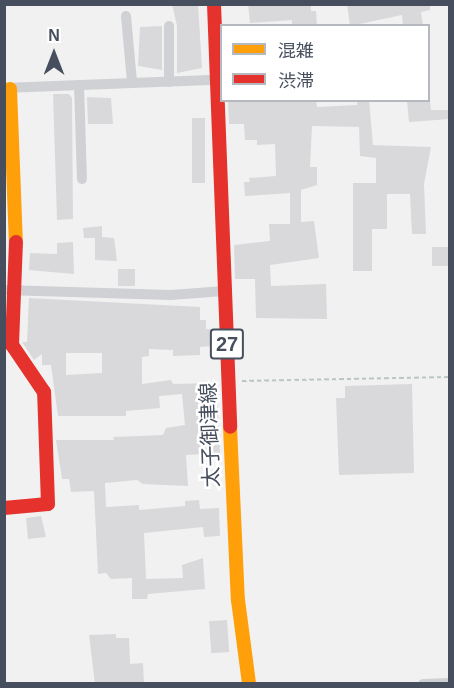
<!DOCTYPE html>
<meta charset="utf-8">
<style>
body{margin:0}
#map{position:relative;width:454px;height:688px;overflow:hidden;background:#f2f1f1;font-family:Helvetica,"Noto Sans JP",sans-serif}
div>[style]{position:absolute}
.building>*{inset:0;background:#d9d9db;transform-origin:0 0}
.path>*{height:2px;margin-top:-1px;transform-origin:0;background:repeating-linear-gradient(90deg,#bac6c5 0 4.5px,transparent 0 7.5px)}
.street>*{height:10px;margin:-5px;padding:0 5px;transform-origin:5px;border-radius:5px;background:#cfd1d4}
.slow>*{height:14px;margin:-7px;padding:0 7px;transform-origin:7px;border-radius:7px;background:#ff9f0a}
.jam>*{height:14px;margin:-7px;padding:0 7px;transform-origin:7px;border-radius:7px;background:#e5322d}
span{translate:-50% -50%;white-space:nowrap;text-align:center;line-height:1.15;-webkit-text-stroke:5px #fff;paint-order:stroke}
.shield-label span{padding:2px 4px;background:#fff;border:2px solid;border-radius:4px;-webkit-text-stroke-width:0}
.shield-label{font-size:20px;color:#474f5e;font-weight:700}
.street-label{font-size:21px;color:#474f5e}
.frame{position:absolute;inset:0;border:6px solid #474f5e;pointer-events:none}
.legend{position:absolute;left:220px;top:24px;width:210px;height:78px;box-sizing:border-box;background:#fff;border:2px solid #b5b9bf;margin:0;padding:8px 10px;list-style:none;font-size:18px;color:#474f5e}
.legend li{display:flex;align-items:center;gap:12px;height:30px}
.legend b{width:30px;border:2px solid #b5b9bf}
.north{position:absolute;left:24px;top:24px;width:60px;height:60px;-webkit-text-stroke:4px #fff;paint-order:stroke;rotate:0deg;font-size:16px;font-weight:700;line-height:24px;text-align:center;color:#474f5e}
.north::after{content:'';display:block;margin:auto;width:21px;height:27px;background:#474f5e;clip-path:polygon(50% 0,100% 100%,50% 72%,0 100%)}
</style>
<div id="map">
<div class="building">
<i style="clip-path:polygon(172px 4px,198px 4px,202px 68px,177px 73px,177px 26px)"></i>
<i style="clip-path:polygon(248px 4px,311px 4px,311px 11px,316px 11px,317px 26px,292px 26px,292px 20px,250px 23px)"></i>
<i style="clip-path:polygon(347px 4px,430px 4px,430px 10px,421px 12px,423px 26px,403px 26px,402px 15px,350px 26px)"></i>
<i style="clip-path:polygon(162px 26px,162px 70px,138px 66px,140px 27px)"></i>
<i style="clip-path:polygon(53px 94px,69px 94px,72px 98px,73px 219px,57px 220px)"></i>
<i style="clip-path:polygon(87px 97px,111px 98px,113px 124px,88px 124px)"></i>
<i style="clip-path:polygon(228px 100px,316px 100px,317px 107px,357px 105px,357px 100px,369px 100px,373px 145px,431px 147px,424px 184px,426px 234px,412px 234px,410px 194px,387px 194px,387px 229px,372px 229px,372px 271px,353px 271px,353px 183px,376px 183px,376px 158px,360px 156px,359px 127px,312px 126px,310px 167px,317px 167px,317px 185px,301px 190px,301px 222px,314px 221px,319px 258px,270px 265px,271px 286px,326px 284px,327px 319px,256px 318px,255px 279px,235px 279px,234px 245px,270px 241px,269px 224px,290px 224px,290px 193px,245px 196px,244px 182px,250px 182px,249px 178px,276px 176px,275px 144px,257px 145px,257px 140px,245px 140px,244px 124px,229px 124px)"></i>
<i style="clip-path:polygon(407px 101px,430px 101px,431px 110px,450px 110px,450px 119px,409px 122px)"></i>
<i style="left:192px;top:118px;width:13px;height:65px"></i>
<i style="clip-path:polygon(102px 226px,102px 237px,114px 238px,117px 261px,95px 260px,95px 238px,84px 238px,83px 228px)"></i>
<i style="clip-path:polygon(73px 242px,74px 274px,29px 270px,30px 253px,57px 254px,57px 243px)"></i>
<i style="left:450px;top:247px;width:19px;height:18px;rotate:90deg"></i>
<i style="left:118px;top:269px;width:17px;height:17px"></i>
<i style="clip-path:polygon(evenodd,29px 298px,200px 307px,200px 320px,206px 320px,206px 329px,214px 329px,214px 346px,200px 347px,200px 355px,173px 356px,173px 350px,149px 349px,149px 356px,142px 357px,142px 384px,171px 380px,173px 384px,216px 383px,220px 453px,186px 455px,188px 486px,143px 484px,137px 480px,105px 483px,106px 507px,139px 505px,139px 510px,185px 506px,185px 501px,199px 500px,200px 509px,219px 508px,220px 536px,204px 537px,203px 527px,144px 533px,146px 579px,183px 578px,182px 565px,203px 558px,205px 589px,148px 594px,147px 599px,132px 599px,132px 578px,111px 579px,106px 573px,98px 574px,94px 491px,71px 492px,69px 479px,62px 479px,56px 440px,114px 440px,113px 437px,163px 435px,166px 428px,185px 425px,182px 394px,159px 396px,160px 408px,126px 411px,126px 416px,58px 416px,51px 365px,42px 365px,42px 354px,34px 360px,22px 342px,27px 342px,29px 298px,66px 353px,102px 353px,102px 373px,66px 375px,66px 353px)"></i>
<i style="clip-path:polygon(412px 384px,414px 473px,339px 475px,336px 398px,345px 398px,345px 386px)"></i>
<i style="clip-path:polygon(41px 516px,46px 537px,28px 539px,26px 518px)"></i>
<i style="left:227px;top:620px;width:32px;height:18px;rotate:86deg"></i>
<i style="clip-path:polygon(116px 634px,116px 638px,129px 638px,130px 664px,143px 663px,144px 684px,95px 684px,89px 635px)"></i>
</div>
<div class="path">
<i style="left:242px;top:381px;width:208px;rotate:-1.1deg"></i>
</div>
<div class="street">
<i style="left:126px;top:16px;width:66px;rotate:84.8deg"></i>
<i style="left:169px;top:26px;width:56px;rotate:90deg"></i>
<i style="left:79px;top:85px;width:94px;rotate:88.2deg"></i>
<i style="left:4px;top:88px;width:212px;rotate:-2.2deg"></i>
<i style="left:4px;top:290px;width:167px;rotate:1.7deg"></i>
<i style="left:171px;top:295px;width:53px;rotate:-4.3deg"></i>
<i style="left:423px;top:684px;width:27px;rotate:-2deg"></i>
</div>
<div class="slow">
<i style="left:10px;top:89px;width:153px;rotate:87.8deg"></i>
<i style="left:230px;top:427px;width:173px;rotate:87.4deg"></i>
<i style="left:238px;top:600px;width:85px;rotate:82.5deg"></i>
</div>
<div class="jam">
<i style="left:214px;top:4px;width:423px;rotate:87.8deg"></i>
<i style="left:4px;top:508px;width:44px;rotate:-5.2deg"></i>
<i style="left:48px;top:504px;width:112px;rotate:-92deg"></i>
<i style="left:44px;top:392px;width:57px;rotate:-124.2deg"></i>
<i style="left:12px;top:345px;width:103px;rotate:-87.8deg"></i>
</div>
<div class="shield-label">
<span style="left:227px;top:344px">27</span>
</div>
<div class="street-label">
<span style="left:210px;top:435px;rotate:-92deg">太子御津線</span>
</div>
<div class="frame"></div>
<ul class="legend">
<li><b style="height:8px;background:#ff9f0a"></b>混雑</li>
<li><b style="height:8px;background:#e5322d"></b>渋滞</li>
</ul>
<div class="north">N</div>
</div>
